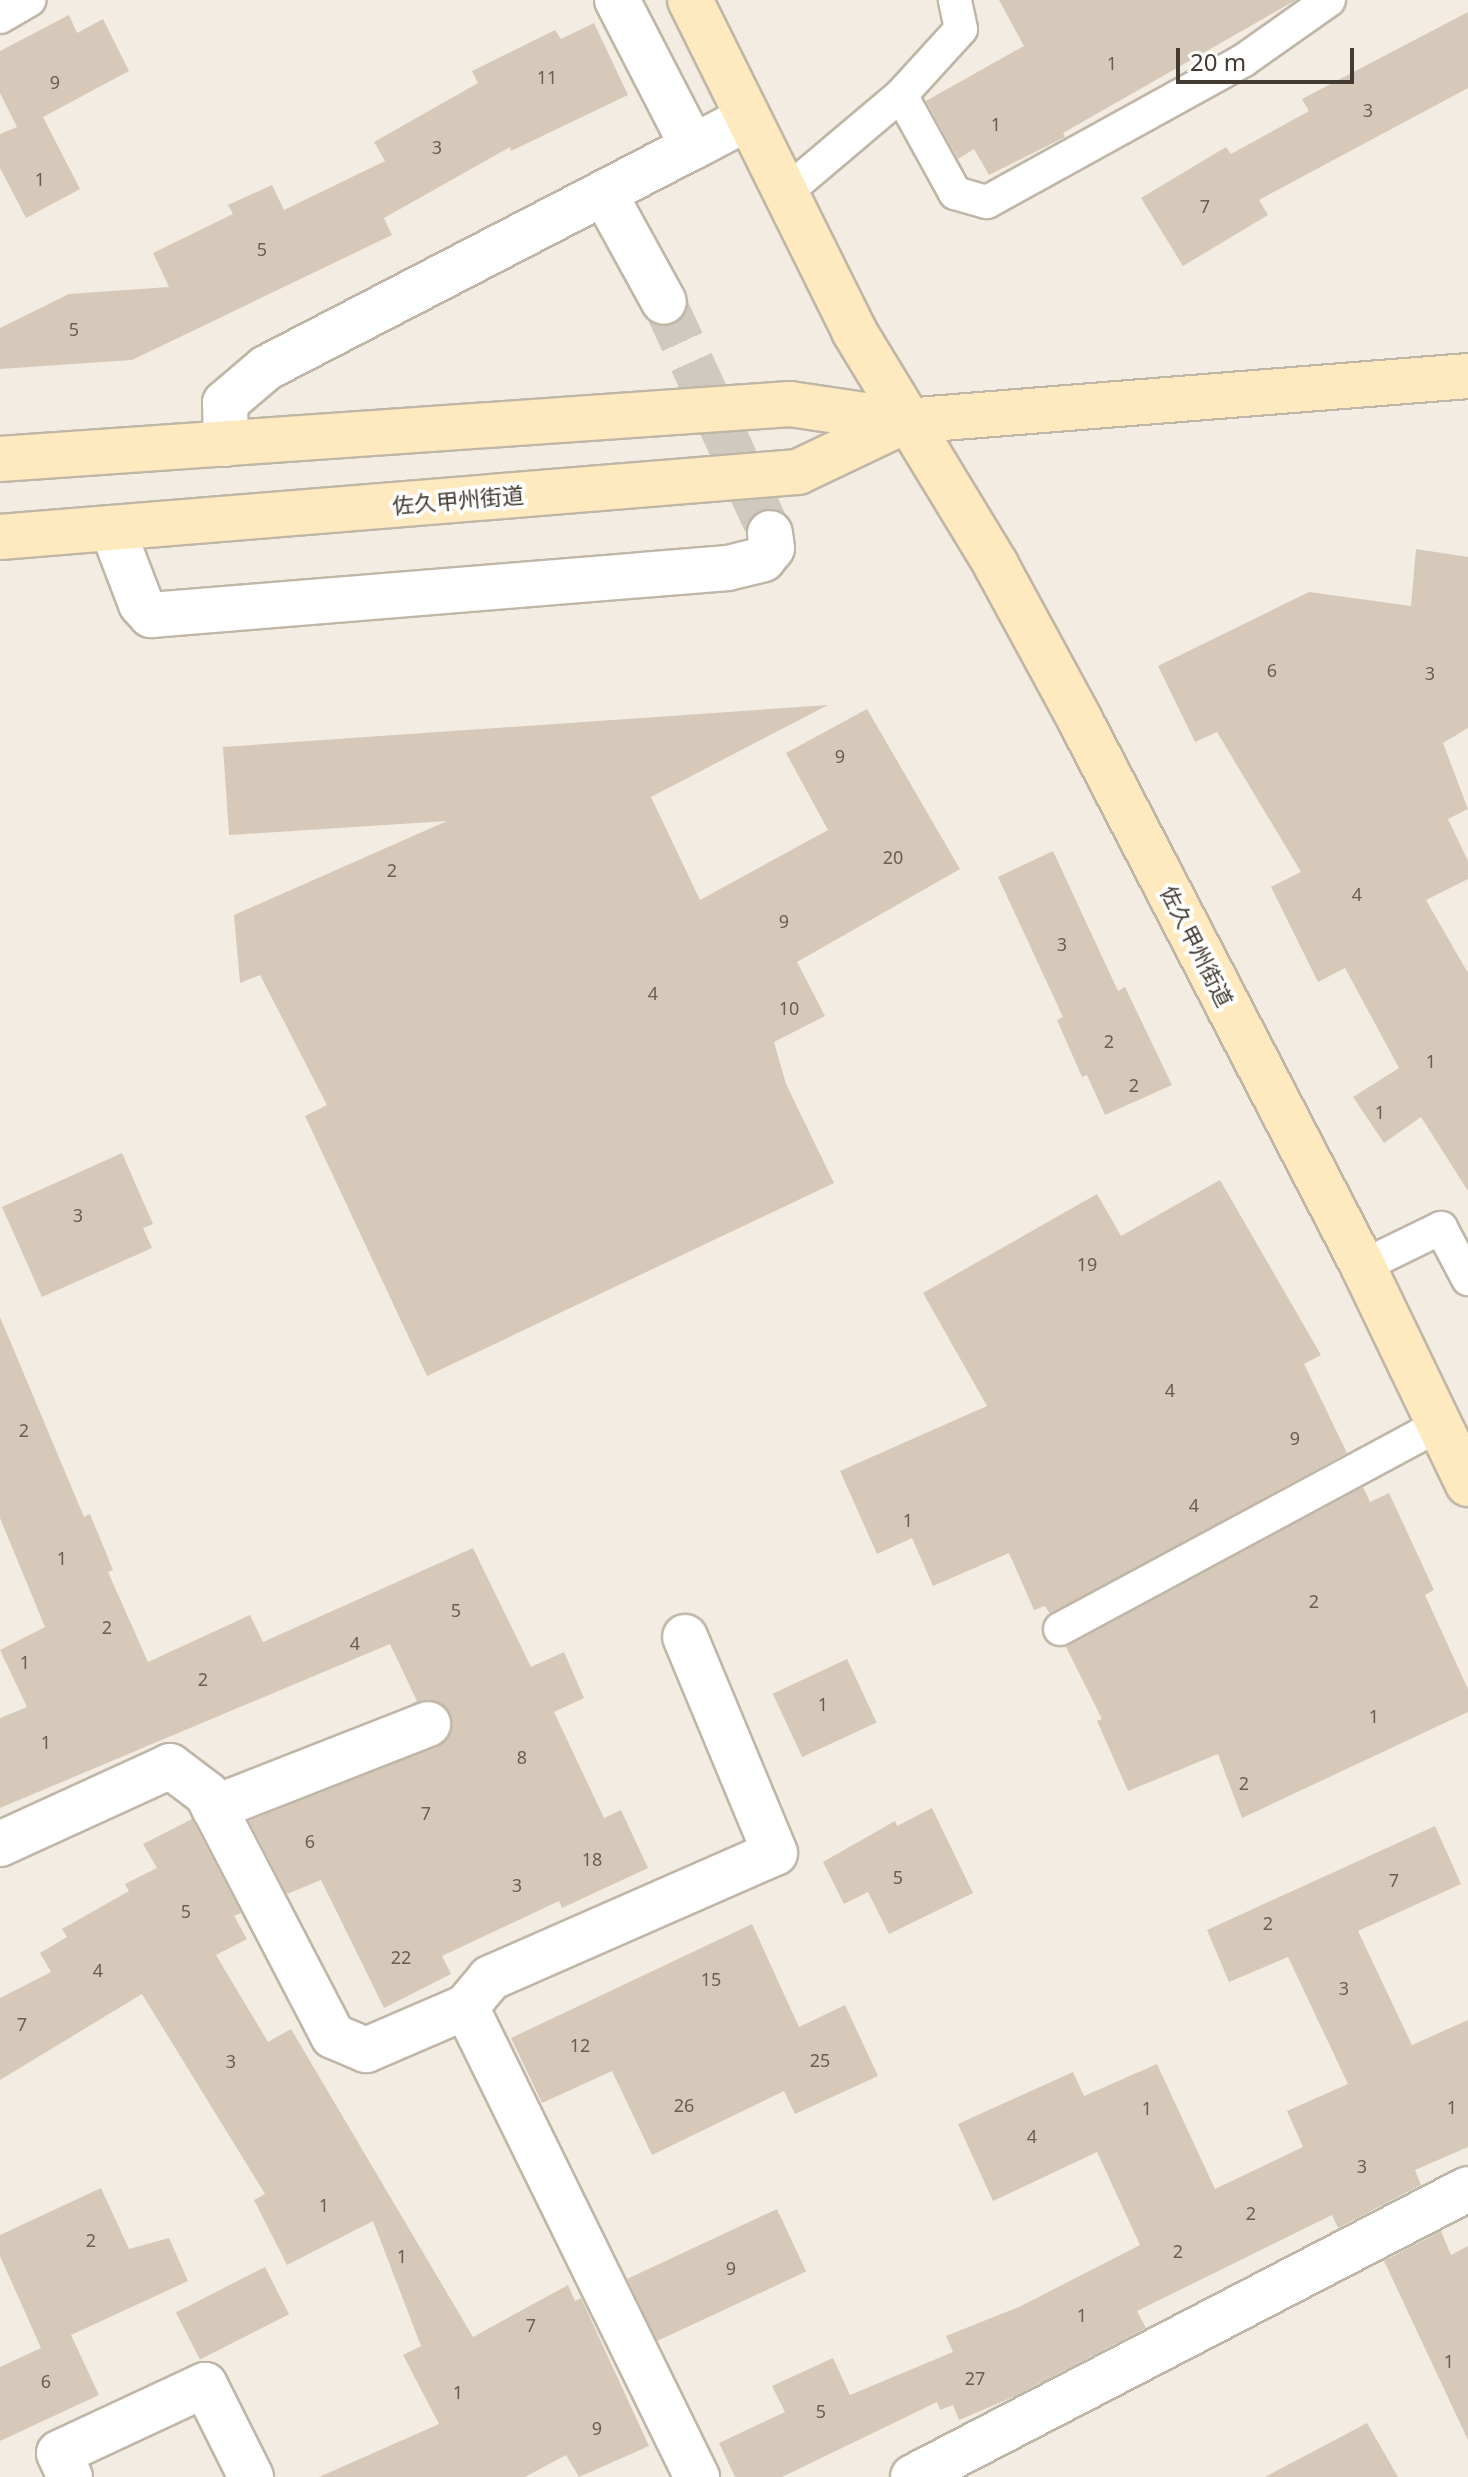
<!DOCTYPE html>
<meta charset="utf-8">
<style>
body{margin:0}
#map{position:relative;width:1468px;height:2477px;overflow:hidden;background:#f2ece2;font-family:"Noto Sans","Noto Sans JP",sans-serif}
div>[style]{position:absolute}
.building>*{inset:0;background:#d7c9ba;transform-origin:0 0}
.street-tunnel>*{height:44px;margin-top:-22px;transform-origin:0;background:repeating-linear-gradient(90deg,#cfc9bf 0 44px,transparent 0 66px)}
.roads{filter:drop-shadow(2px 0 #c0b6a7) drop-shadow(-2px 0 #c0b6a7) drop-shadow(0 2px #c0b6a7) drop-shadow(0 -2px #c0b6a7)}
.lane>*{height:32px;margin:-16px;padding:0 16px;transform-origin:16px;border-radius:16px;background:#fff}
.street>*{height:44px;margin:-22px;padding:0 22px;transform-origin:22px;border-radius:22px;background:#fff}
.secondary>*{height:44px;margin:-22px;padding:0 22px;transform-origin:22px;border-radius:22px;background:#ffeabf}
span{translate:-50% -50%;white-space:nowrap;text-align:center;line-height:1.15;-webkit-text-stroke:7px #fff;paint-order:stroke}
.number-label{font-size:18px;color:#685e54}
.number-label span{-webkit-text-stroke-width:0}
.street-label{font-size:22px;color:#433b32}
.scale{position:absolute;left:1176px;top:48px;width:178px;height:36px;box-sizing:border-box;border:4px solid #433b32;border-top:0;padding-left:10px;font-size:24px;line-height:28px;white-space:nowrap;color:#433b32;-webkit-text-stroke:6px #fff;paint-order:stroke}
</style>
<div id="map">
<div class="building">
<i style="clip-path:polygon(999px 0,1296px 0,1063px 133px,1065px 137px,989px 175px,974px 149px,958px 159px,926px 101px,1024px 46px)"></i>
<i style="clip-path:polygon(1468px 12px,1468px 88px,1259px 200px,1268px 215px,1183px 266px,1141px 198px,1226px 147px,1231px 154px,1309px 111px,1302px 99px)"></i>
<i style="clip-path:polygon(69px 15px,77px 33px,103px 19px,129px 71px,43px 117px,80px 189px,26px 218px,0 168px,0 134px,17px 127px,0 93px,0 51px)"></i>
<i style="clip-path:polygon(594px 23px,628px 95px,511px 151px,510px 147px,384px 218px,392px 235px,132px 360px,0 369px,0 328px,69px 294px,169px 287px,153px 253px,233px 214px,228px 205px,272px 185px,284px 210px,385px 161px,374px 142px,478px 83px,472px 71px,555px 30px,561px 39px)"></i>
<i style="clip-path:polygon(1416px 549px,1468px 557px,1468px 728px,1443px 743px,1468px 809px,1448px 819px,1468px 861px,1468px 879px,1426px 900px,1468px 973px,1468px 1191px,1421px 1117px,1384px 1143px,1353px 1097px,1399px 1068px,1345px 968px,1318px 982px,1271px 887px,1301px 872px,1217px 732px,1195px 742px,1158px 666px,1309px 592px,1411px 606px)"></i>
<i style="clip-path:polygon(828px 705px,651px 797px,700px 900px,828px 830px,786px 753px,867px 709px,960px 869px,797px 962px,825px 1016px,774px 1042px,786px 1084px,834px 1183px,427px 1376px,305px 1116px,327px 1105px,260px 975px,240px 983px,234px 915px,447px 821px,229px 835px,223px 747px)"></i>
<i style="clip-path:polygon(1053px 851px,1118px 991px,1125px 987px,1172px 1085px,1105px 1115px,1087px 1075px,1082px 1077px,1057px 1020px,1063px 1017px,998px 877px)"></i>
<i style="clip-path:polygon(122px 1153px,153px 1224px,143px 1228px,152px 1248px,42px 1297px,2px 1207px)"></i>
<i style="clip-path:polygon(1220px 1180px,1321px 1355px,1304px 1364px,1347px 1453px,1050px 1614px,1045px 1606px,1034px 1610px,1009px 1553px,933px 1586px,912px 1538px,877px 1554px,840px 1471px,987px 1406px,923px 1293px,1097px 1194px,1121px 1236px)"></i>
<i style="clip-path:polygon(0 1317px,84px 1517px,90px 1514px,113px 1570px,108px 1572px,148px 1662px,250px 1615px,263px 1642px,473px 1548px,531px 1667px,564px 1652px,584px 1698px,554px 1712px,604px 1818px,621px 1810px,648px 1868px,562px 1908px,559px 1901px,442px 1956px,451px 1974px,384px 2008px,321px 1880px,287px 1894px,249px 1821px,448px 1739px,451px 1714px,432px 1700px,410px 1704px,417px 1701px,390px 1644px,0 1808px,0 1718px,27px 1707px,0 1650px,45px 1627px,0 1518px)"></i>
<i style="clip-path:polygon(1363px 1487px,1370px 1502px,1389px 1493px,1434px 1590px,1425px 1595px,1468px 1689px,1468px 1712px,1242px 1818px,1218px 1754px,1128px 1791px,1097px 1721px,1102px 1719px,1066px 1647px)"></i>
<i style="left:847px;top:1659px;width:70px;height:82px;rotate:65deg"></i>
<i style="clip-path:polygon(932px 1808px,973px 1893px,889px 1934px,868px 1892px,844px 1904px,823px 1862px,895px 1821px,897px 1826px)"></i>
<i style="clip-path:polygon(192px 1819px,241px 1913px,234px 1916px,247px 1939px,216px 1955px,268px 2042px,291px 2029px,473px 2337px,568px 2285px,575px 2301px,581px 2298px,649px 2446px,579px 2477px,566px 2455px,525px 2477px,319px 2477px,439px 2424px,403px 2355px,421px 2346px,373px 2221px,287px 2265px,254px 2200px,265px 2194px,142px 1994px,0 2080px,0 1998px,51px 1972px,40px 1953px,67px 1937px,62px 1929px,129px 1891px,125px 1884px,157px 1868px,143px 1844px)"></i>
<i style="clip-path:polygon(1435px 1826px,1461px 1884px,1358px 1931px,1412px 2045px,1468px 2020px,1468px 2147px,1415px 2170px,1421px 2185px,1338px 2228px,1332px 2215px,1137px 2311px,1146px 2328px,1013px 2397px,959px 2420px,953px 2405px,940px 2410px,937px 2402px,782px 2477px,735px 2477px,719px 2443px,785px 2412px,772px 2386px,833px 2358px,850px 2395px,953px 2352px,946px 2336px,1021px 2306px,1140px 2245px,1097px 2152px,993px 2201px,958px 2124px,1073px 2072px,1084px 2096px,1157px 2064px,1215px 2189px,1303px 2147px,1287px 2111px,1348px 2084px,1288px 1957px,1229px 1982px,1207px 1930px)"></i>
<i style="clip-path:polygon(752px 1924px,799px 2027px,845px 2005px,878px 2076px,795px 2114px,784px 2091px,652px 2155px,612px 2071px,542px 2103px,511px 2038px)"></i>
<i style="clip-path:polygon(101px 2188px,129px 2249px,169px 2238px,188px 2281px,71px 2335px,99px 2395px,0 2441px,0 2367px,41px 2348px,0 2256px,0 2235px)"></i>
<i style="left:777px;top:2209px;width:69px;height:165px;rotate:65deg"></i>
<i style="clip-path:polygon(1441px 2231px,1451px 2255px,1468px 2246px,1468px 2440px,1384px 2261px)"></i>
<i style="left:265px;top:2267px;width:53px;height:100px;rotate:63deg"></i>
<i style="clip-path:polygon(1367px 2423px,1398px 2477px,1265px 2477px)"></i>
</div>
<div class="street-tunnel">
<i style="left:664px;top:302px;width:254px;rotate:65.4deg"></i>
</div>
<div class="roads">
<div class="lane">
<i style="left:0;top:17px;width:34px;rotate:-30deg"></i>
<i style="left:901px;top:95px;width:89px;rotate:-47.7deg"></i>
<i style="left:961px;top:29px;width:30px;rotate:-102deg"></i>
<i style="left:785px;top:193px;width:152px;rotate:-40.2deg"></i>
<i style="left:901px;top:95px;width:112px;rotate:61.1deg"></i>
<i style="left:955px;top:193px;width:33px;rotate:16deg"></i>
<i style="left:987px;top:202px;width:294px;rotate:-28.9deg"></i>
<i style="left:1244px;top:60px;width:104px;rotate:-35.2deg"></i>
<i style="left:1363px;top:1266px;width:87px;rotate:-26deg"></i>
<i style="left:1441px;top:1228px;width:58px;rotate:62.1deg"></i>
<i style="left:1060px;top:1629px;width:433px;rotate:-28.3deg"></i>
</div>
<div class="street">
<i style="left:617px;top:0;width:165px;rotate:62.7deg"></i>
<i style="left:693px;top:147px;width:62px;rotate:-27.8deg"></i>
<i style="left:604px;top:193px;width:124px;rotate:61.2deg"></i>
<i style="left:226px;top:444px;width:41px;rotate:-91.4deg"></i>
<i style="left:225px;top:403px;width:54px;rotate:-40.5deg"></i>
<i style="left:266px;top:368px;width:481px;rotate:-27.4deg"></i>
<i style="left:112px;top:528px;width:81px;rotate:69.1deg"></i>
<i style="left:141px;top:604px;width:15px;rotate:48deg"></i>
<i style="left:151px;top:615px;width:579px;rotate:-4.66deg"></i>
<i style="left:728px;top:568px;width:36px;rotate:-14deg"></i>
<i style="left:763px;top:559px;width:14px;rotate:-51deg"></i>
<i style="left:772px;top:548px;width:15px;rotate:-98deg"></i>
<i style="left:214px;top:1808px;width:230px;rotate:-21.4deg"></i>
<i style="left:0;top:1844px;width:187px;rotate:-24.6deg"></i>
<i style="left:170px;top:1766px;width:46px;rotate:37.1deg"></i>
<i style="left:207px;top:1794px;width:273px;rotate:62.5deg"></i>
<i style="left:333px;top:2036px;width:36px;rotate:23deg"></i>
<i style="left:366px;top:2050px;width:109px;rotate:-23.3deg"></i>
<i style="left:466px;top:2007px;width:524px;rotate:63.83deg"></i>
<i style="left:466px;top:2007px;width:38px;rotate:-50deg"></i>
<i style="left:490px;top:1978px;width:311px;rotate:-23.7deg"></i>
<i style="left:775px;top:1853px;width:234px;rotate:-112.6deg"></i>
<i style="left:70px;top:2477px;width:26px;rotate:-115deg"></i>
<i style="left:59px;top:2453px;width:161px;rotate:-25deg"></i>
<i style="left:205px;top:2385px;width:103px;rotate:63.4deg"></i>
<i style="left:913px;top:2477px;width:625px;rotate:-27.43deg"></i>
</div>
<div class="secondary">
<i style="left:690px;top:0;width:369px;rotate:63.6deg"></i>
<i style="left:854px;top:331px;width:274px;rotate:58.7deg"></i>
<i style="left:996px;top:565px;width:176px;rotate:61.5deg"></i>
<i style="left:1080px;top:720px;width:615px;rotate:62.6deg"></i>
<i style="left:1363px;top:1266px;width:242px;rotate:64.3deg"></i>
<i style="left:0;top:459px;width:792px;rotate:-3.98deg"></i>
<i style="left:790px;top:404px;width:116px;rotate:8.4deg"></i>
<i style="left:905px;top:421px;width:565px;rotate:-4.57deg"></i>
<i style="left:0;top:537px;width:801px;rotate:-4.66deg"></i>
<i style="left:798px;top:472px;width:119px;rotate:-25.5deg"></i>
</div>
</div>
<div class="number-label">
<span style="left:1112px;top:63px">1</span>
<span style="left:547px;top:77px">11</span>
<span style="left:55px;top:82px">9</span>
<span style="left:1368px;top:110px">3</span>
<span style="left:996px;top:124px">1</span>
<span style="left:437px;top:147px">3</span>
<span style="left:40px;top:179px">1</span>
<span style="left:1205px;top:206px">7</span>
<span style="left:262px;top:249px">5</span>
<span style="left:74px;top:329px">5</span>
<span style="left:1272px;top:670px">6</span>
<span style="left:1430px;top:673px">3</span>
<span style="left:840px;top:756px">9</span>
<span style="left:893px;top:857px">20</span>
<span style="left:392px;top:870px">2</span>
<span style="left:1357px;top:894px">4</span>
<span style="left:784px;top:921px">9</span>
<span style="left:1062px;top:944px">3</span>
<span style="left:653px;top:993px">4</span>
<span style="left:789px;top:1008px">10</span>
<span style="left:1109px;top:1041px">2</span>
<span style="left:1431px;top:1061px">1</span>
<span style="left:1134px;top:1085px">2</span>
<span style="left:1380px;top:1112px">1</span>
<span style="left:78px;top:1215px">3</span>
<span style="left:1087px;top:1264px">19</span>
<span style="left:1170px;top:1390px">4</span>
<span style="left:24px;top:1430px">2</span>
<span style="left:1295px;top:1438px">9</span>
<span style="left:1194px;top:1505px">4</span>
<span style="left:908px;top:1520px">1</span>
<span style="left:62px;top:1558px">1</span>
<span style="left:1314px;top:1601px">2</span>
<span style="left:456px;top:1610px">5</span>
<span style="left:107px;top:1627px">2</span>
<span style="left:355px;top:1643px">4</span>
<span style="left:25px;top:1662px">1</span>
<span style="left:203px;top:1679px">2</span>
<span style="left:823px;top:1704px">1</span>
<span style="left:1374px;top:1716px">1</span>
<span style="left:46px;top:1742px">1</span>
<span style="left:522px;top:1757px">8</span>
<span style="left:1244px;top:1783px">2</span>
<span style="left:426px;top:1813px">7</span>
<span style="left:310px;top:1841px">6</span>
<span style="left:592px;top:1859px">18</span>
<span style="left:898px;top:1877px">5</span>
<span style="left:1394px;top:1880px">7</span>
<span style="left:517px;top:1885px">3</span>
<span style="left:186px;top:1911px">5</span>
<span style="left:1268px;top:1923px">2</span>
<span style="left:401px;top:1957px">22</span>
<span style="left:98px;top:1970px">4</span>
<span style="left:711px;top:1979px">15</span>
<span style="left:1344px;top:1988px">3</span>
<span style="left:22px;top:2024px">7</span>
<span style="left:580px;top:2045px">12</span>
<span style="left:820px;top:2060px">25</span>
<span style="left:231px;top:2061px">3</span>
<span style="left:684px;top:2105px">26</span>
<span style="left:1452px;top:2107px">1</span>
<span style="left:1147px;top:2108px">1</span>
<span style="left:1032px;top:2136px">4</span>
<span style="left:1362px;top:2166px">3</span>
<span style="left:324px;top:2205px">1</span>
<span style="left:1251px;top:2213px">2</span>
<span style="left:91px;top:2240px">2</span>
<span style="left:1178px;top:2251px">2</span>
<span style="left:402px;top:2256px">1</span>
<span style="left:731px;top:2268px">9</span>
<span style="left:1082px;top:2315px">1</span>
<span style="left:531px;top:2325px">7</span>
<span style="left:1449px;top:2361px">1</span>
<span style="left:975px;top:2378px">27</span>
<span style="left:46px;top:2381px">6</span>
<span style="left:458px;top:2392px">1</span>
<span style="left:821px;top:2411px">5</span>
<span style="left:597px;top:2428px">9</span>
</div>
<div class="street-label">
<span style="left:458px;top:500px;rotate:-5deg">佐久甲州街道</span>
<span style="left:1197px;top:946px;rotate:63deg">佐久甲州街道</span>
</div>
<div class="scale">20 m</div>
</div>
